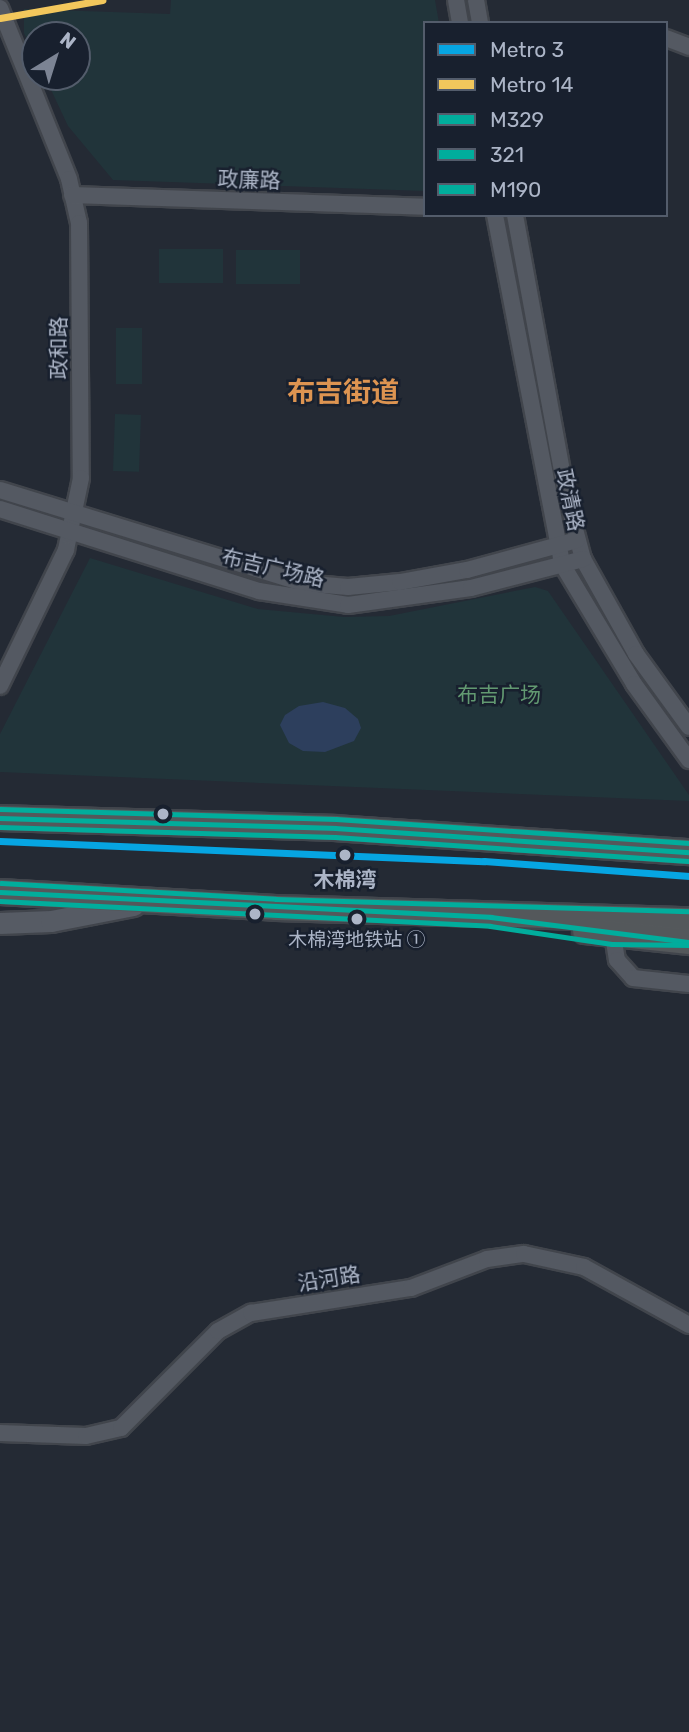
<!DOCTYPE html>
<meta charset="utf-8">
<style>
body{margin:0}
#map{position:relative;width:689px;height:1732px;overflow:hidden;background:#242a34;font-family:Rubik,"Noto Sans SC",sans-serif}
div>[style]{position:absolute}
.green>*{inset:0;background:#21343a;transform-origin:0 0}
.water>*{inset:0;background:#2d3f5d}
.roads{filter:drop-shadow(2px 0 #41454c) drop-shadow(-2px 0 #41454c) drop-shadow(0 2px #41454c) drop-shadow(0 -2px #41454c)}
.minor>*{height:16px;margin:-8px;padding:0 8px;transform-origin:8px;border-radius:8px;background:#545962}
.major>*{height:21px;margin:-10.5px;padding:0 10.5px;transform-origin:10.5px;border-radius:10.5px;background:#565b64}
.highway>*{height:24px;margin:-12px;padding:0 12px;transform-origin:12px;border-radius:12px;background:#54585b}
.bus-1>*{height:5px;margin:-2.5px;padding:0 2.5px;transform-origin:2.5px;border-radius:2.5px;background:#01ad9c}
.bus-2>*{height:5px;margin:-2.5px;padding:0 2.5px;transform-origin:2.5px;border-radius:2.5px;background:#01ad9c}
.bus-3>*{height:5px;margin:-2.5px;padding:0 2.5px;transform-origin:2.5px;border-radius:2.5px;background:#01ad9c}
.metro-1>*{height:7px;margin:-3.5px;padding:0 3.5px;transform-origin:3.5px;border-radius:3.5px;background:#06a5e2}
.metro-2>*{height:7px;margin:-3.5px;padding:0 3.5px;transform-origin:3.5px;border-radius:3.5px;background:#f2c75c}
.dots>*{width:19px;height:19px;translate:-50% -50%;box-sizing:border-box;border:4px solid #18202e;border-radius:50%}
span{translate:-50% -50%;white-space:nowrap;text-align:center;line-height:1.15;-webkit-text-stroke:5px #18202e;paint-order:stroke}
.bus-label{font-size:19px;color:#acb5c7}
.street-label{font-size:21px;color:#acb5c7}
.park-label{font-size:21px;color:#629971}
.stop-label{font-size:21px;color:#acb5c7;font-weight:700}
.district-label{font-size:28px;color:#dd9451;font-weight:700}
.legend{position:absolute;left:423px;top:21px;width:245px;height:196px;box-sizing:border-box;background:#18202e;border:2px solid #535c6b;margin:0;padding:9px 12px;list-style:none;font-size:21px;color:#acb5c7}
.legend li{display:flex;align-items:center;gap:14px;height:35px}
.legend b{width:35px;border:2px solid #535c6b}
.north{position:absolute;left:21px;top:21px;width:70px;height:70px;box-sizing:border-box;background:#18202e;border:2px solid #535c6b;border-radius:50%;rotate:38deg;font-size:19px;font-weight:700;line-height:28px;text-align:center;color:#acb5c7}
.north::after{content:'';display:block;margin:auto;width:24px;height:32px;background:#7c8494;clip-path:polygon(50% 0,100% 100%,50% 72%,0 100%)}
</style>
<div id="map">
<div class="green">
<i style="clip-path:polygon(171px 0,435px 0,439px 23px,425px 23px,425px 191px,113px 180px,68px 126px,45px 77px,77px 77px,77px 35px,35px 35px,35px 57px,24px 33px,24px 9px,170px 14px)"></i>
<i style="left:159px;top:249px;width:64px;height:34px"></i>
<i style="left:236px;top:250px;width:64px;height:34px"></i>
<i style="left:116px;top:328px;width:26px;height:56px"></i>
<i style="left:115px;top:414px;width:26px;height:57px;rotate:2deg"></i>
<i style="clip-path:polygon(90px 558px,258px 609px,344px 617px,389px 616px,535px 587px,548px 591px,689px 795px,689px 801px,0 772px,0 734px)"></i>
</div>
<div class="water">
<i style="clip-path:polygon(323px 702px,345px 708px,358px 719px,361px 728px,354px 741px,325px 752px,303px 751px,289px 743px,280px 725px,285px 715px,299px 706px)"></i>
</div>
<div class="roads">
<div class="minor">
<i style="left:456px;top:0;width:23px;rotate:80deg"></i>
<i style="left:476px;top:0;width:23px;rotate:80deg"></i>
<i style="left:0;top:8px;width:184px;rotate:68deg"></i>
<i style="left:69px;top:179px;width:45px;rotate:77.2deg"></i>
<i style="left:79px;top:223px;width:255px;rotate:89.6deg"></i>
<i style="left:81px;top:478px;width:74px;rotate:101.8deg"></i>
<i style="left:66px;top:550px;width:151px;rotate:115.9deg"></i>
<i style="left:666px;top:38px;width:25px;rotate:21deg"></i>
<i style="left:72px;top:195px;width:353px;rotate:1.9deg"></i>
<i style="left:495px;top:215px;width:355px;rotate:79.1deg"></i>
<i style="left:562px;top:564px;width:140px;rotate:59deg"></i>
<i style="left:634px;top:684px;width:94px;rotate:54.1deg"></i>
<i style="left:515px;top:215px;width:289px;rotate:79.6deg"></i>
<i style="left:567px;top:499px;width:62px;rotate:75.1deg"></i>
<i style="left:583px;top:559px;width:109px;rotate:60.8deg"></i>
<i style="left:636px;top:654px;width:90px;rotate:54deg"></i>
<i style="left:0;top:490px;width:316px;rotate:17.1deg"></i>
<i style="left:302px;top:583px;width:46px;rotate:5deg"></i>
<i style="left:348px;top:587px;width:52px;rotate:-5.5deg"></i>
<i style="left:400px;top:582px;width:68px;rotate:-10.2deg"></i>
<i style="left:467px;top:570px;width:114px;rotate:-15.3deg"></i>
<i style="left:0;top:509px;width:272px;rotate:17.6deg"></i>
<i style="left:259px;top:591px;width:90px;rotate:8.9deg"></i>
<i style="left:348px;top:605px;width:124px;rotate:-7.9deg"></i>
<i style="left:471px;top:588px;width:116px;rotate:-14.5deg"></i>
<i style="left:613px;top:935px;width:25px;rotate:81deg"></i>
<i style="left:617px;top:960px;width:24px;rotate:48deg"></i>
<i style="left:633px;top:978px;width:56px;rotate:6.1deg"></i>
<i style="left:0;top:1433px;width:86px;rotate:2deg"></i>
<i style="left:86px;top:1436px;width:36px;rotate:-13deg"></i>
<i style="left:121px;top:1428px;width:137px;rotate:-45deg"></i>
<i style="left:218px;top:1331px;width:38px;rotate:-29deg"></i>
<i style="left:251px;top:1313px;width:162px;rotate:-8.9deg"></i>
<i style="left:411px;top:1288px;width:81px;rotate:-20.9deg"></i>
<i style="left:487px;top:1259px;width:37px;rotate:-8deg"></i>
<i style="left:524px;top:1254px;width:61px;rotate:12.2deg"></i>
<i style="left:584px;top:1267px;width:120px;rotate:28.9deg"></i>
</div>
<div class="major">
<i style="left:0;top:923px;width:51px;rotate:-2.2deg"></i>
<i style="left:51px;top:921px;width:84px;rotate:-11deg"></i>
</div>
<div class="highway">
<i style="left:0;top:818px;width:335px;rotate:1.7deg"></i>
<i style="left:335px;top:828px;width:355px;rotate:3.9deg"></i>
<i style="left:0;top:892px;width:276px;rotate:3.3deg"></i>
<i style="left:276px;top:908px;width:413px;rotate:1.7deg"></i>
<i style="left:585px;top:931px;width:105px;rotate:6deg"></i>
</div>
</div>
<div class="bus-1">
<i style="left:0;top:818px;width:335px;rotate:1.7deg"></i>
<i style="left:335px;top:828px;width:355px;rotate:3.9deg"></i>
<i style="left:0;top:892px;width:492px;rotate:2.9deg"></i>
<i style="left:491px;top:917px;width:200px;rotate:7.2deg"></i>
</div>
<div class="bus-2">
<i style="left:0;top:827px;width:335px;rotate:1.7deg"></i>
<i style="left:335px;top:837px;width:354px;rotate:3.9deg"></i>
<i style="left:0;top:901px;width:491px;rotate:2.9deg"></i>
<i style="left:490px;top:926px;width:123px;rotate:8.4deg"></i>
<i style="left:612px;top:944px;width:77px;rotate:0.7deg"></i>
</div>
<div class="bus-3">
<i style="left:0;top:809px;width:336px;rotate:1.7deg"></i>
<i style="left:336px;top:819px;width:354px;rotate:3.9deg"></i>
<i style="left:1px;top:883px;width:275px;rotate:3.3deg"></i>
<i style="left:276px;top:899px;width:413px;rotate:1.7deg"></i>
</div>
<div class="metro-1">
<i style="left:0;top:841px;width:484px;rotate:2.4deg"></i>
<i style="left:484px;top:861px;width:206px;rotate:4.2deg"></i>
</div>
<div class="metro-2">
<i style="left:0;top:18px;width:104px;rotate:-10deg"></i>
</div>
<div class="dots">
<i style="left:163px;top:814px;background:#acb5c7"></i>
<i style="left:345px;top:855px;background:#acb5c7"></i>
<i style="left:255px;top:914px;background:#acb5c7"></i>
<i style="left:357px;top:919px;background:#acb5c7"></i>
</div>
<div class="bus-label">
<span style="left:357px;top:940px">木棉湾地铁站 ①</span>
</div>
<div class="street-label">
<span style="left:249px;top:180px;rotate:2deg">政廉路</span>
<span style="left:59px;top:348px;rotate:-90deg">政和路</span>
<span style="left:570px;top:500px;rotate:78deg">政清路</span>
<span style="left:273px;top:568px;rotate:13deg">布吉广场路</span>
<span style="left:329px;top:1279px;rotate:-9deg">沿河路</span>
</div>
<div class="park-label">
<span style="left:499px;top:695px">布吉广场</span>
</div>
<div class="stop-label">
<span style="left:345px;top:880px">木棉湾</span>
</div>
<div class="district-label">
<span style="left:343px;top:393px">布吉街道</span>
</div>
<ul class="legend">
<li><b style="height:9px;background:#06a5e2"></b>Metro 3</li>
<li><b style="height:9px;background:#f2c75c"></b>Metro 14</li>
<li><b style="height:9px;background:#01ad9c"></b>M329</li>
<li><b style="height:9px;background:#01ad9c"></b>321</li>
<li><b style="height:9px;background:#01ad9c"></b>M190</li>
</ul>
<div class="north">N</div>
</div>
